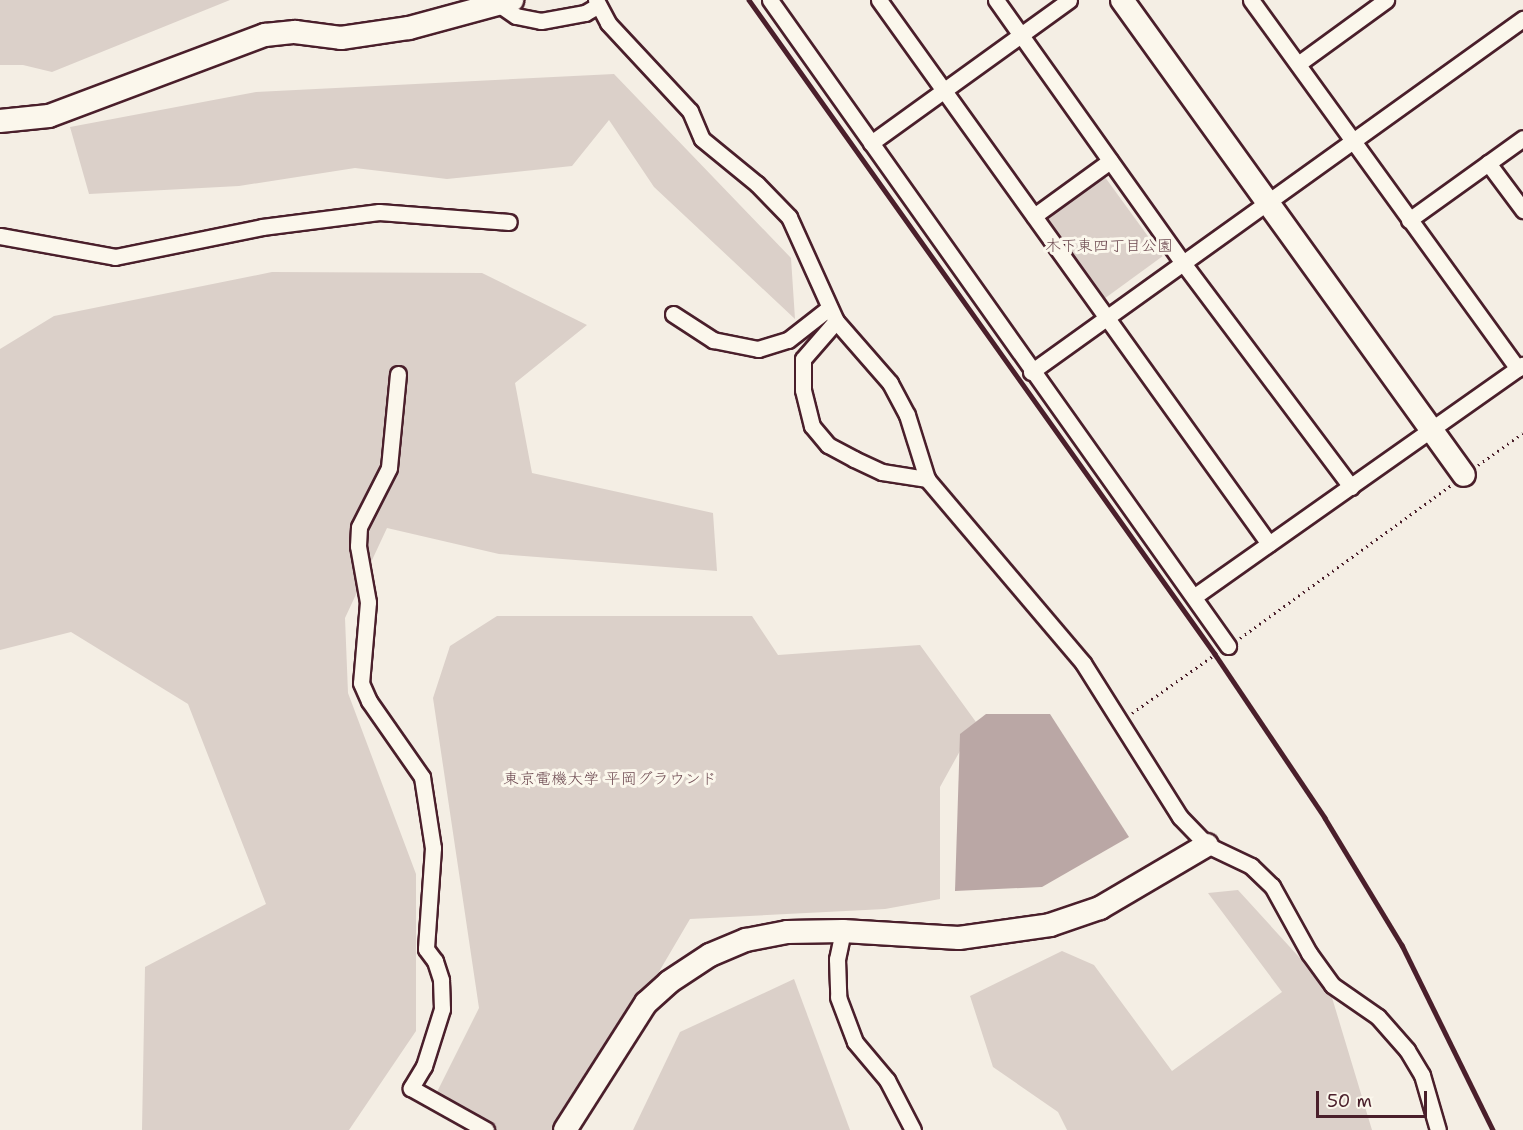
<!DOCTYPE html>
<meta charset="utf-8">
<style>
body{margin:0}
#map{position:relative;width:1523px;height:1130px;overflow:hidden;background:#f4eee4;font-family:"Shantell Sans","Klee One",sans-serif}
div>[style]{position:absolute}
.green>*{inset:0;background:#dbd0c9;transform-origin:0 0}
.water>*{inset:0;background:#baa7a5}
.path>*{height:3px;margin-top:-1.5px;transform-origin:0;background:repeating-linear-gradient(90deg,#4a1f2b 0 1.5px,transparent 0 6px)}
.roads{filter:drop-shadow(2px 0 #4a1f2b) drop-shadow(-2px 0 #4a1f2b) drop-shadow(0 2px #4a1f2b) drop-shadow(0 -2px #4a1f2b)}
.street>*{height:15px;margin:-7.5px;padding:0 7.5px;transform-origin:7.5px;border-radius:7.5px;background:#fbf7ec}
.secondary>*{height:22px;margin:-11px;padding:0 11px;transform-origin:11px;border-radius:11px;background:#fbf7ec}
.rail>*{height:4.5px;margin:-2.25px;padding:0 2.25px;transform-origin:2.25px;border-radius:2.25px;background:#4a1f2b}
span{translate:-50% -50%;white-space:nowrap;text-align:center;line-height:1.15;-webkit-text-stroke:6px #fbf7ec;paint-order:stroke}
.park-label{font-size:16px;color:#6e4b52}
.scale{position:absolute;left:1316px;top:1091px;width:111px;height:27px;box-sizing:border-box;border:3px solid #4a1f2b;border-top:0;padding-left:8px;font-size:18px;line-height:21px;white-space:nowrap;color:#4a1f2b;-webkit-text-stroke:4px #fbf7ec;paint-order:stroke}
</style>
<div id="map">
<div class="green">
<i style="clip-path:polygon(0 0,230px 0,52px 72px,23px 65px,0 65px)"></i>
<i style="clip-path:polygon(614px 74px,791px 258px,795px 319px,654px 187px,609px 120px,572px 166px,447px 179px,355px 168px,239px 186px,89px 194px,70px 127px,256px 92px)"></i>
<i style="left:1102px;top:173px;width:103px;height:75px;rotate:54deg"></i>
<i style="clip-path:polygon(272px 272px,482px 273px,587px 325px,515px 383px,532px 473px,713px 513px,717px 571px,499px 554px,387px 528px,345px 618px,348px 693px,416px 874px,416px 1031px,349px 1130px,142px 1130px,145px 967px,266px 904px,188px 704px,71px 632px,0 650px,0 349px,54px 316px)"></i>
<i style="clip-path:polygon(497px 616px,752px 616px,778px 655px,920px 645px,976px 722px,940px 787px,940px 899px,885px 909px,690px 919px,566px 1130px,486px 1130px,433px 1100px,479px 1008px,433px 698px,450px 646px)"></i>
<i style="clip-path:polygon(1238px 890px,1330px 991px,1372px 1130px,1067px 1130px,1058px 1112px,993px 1067px,970px 996px,1062px 951px,1094px 965px,1172px 1071px,1282px 992px,1208px 893px)"></i>
<i style="clip-path:polygon(794px 979px,850px 1130px,633px 1130px,680px 1032px)"></i>
</div>
<div class="water">
<i style="clip-path:polygon(986px 714px,1050px 714px,1129px 837px,1042px 887px,955px 891px,960px 734px)"></i>
</div>
<div class="path">
<i style="left:1478px;top:465px;width:55px;rotate:-35.4deg"></i>
<i style="left:1240px;top:638px;width:261px;rotate:-35.9deg"></i>
<i style="left:1132px;top:713px;width:104px;rotate:-35.2deg"></i>
</div>
<div class="roads">
<div class="street">
<i style="left:596px;top:0;width:26px;rotate:62deg"></i>
<i style="left:608px;top:23px;width:120px;rotate:47deg"></i>
<i style="left:690px;top:111px;width:30px;rotate:67deg"></i>
<i style="left:702px;top:139px;width:71px;rotate:39.3deg"></i>
<i style="left:757px;top:184px;width:46px;rotate:45.9deg"></i>
<i style="left:789px;top:217px;width:114px;rotate:65.7deg"></i>
<i style="left:836px;top:321px;width:82px;rotate:48.9deg"></i>
<i style="left:890px;top:383px;width:36px;rotate:62deg"></i>
<i style="left:907px;top:415px;width:67px;rotate:72.6deg"></i>
<i style="left:927px;top:479px;width:241px;rotate:49.7deg"></i>
<i style="left:1083px;top:663px;width:182px;rotate:57.8deg"></i>
<i style="left:1180px;top:817px;width:39px;rotate:46deg"></i>
<i style="left:1207px;top:845px;width:49px;rotate:25.5deg"></i>
<i style="left:1251px;top:866px;width:29px;rotate:44deg"></i>
<i style="left:1272px;top:886px;width:77px;rotate:61.1deg"></i>
<i style="left:1309px;top:953px;width:39px;rotate:54deg"></i>
<i style="left:1332px;top:985px;width:56px;rotate:34.8deg"></i>
<i style="left:1378px;top:1017px;width:44px;rotate:48.7deg"></i>
<i style="left:1407px;top:1050px;width:29px;rotate:59deg"></i>
<i style="left:1422px;top:1075px;width:57px;rotate:73.8deg"></i>
<i style="left:770px;top:0;width:792px;rotate:54.66deg"></i>
<i style="left:879px;top:0;width:669px;rotate:54.36deg"></i>
<i style="left:996px;top:0;width:323px;rotate:54.6deg"></i>
<i style="left:1183px;top:263px;width:280px;rotate:53.1deg"></i>
<i style="left:1251px;top:0;width:455px;rotate:54.1deg"></i>
<i style="left:500px;top:5px;width:19px;rotate:35deg"></i>
<i style="left:516px;top:16px;width:25px;rotate:11deg"></i>
<i style="left:541px;top:21px;width:45px;rotate:-10.3deg"></i>
<i style="left:585px;top:13px;width:14px;rotate:-30deg"></i>
<i style="left:1298px;top:64px;width:109px;rotate:-36deg"></i>
<i style="left:871px;top:143px;width:244px;rotate:-35.8deg"></i>
<i style="left:1488px;top:163px;width:59px;rotate:53.3deg"></i>
<i style="left:1034px;top:216px;width:94px;rotate:-35.9deg"></i>
<i style="left:1409px;top:220px;width:140px;rotate:-35.7deg"></i>
<i style="left:0;top:236px;width:117px;rotate:10.3deg"></i>
<i style="left:115px;top:257px;width:150px;rotate:-11.5deg"></i>
<i style="left:262px;top:227px;width:118px;rotate:-7.3deg"></i>
<i style="left:379px;top:212px;width:130px;rotate:4.4deg"></i>
<i style="left:673px;top:314px;width:48px;rotate:33deg"></i>
<i style="left:713px;top:340px;width:46px;rotate:11.3deg"></i>
<i style="left:758px;top:349px;width:31px;rotate:-17deg"></i>
<i style="left:788px;top:340px;width:52px;rotate:-38deg"></i>
<i style="left:836px;top:321px;width:50px;rotate:131deg"></i>
<i style="left:803px;top:359px;width:31px;rotate:90deg"></i>
<i style="left:803px;top:390px;width:37px;rotate:76deg"></i>
<i style="left:812px;top:426px;width:25px;rotate:50deg"></i>
<i style="left:828px;top:445px;width:30px;rotate:28deg"></i>
<i style="left:854px;top:459px;width:31px;rotate:25deg"></i>
<i style="left:882px;top:472px;width:46px;rotate:8.8deg"></i>
<i style="left:1031px;top:372px;width:606px;rotate:-35.66deg"></i>
<i style="left:398px;top:374px;width:94px;rotate:95.5deg"></i>
<i style="left:389px;top:468px;width:66px;rotate:117deg"></i>
<i style="left:359px;top:527px;width:19px;rotate:93deg"></i>
<i style="left:358px;top:546px;width:57px;rotate:79.9deg"></i>
<i style="left:368px;top:602px;width:81px;rotate:94.9deg"></i>
<i style="left:361px;top:683px;width:20px;rotate:66deg"></i>
<i style="left:369px;top:701px;width:93px;rotate:55.1deg"></i>
<i style="left:422px;top:777px;width:72px;rotate:81.2deg"></i>
<i style="left:433px;top:848px;width:101px;rotate:94deg"></i>
<i style="left:426px;top:949px;width:15px;rotate:53deg"></i>
<i style="left:435px;top:961px;width:20px;rotate:72deg"></i>
<i style="left:441px;top:980px;width:29px;rotate:88deg"></i>
<i style="left:442px;top:1009px;width:60px;rotate:107.5deg"></i>
<i style="left:424px;top:1066px;width:26px;rotate:121deg"></i>
<i style="left:411px;top:1088px;width:86px;rotate:29.2deg"></i>
<i style="left:1195px;top:596px;width:401px;rotate:-35.2deg"></i>
<i style="left:843px;top:931px;width:29px;rotate:102deg"></i>
<i style="left:837px;top:959px;width:38px;rotate:88deg"></i>
<i style="left:838px;top:997px;width:48px;rotate:69.3deg"></i>
<i style="left:855px;top:1042px;width:50px;rotate:49.9deg"></i>
<i style="left:887px;top:1080px;width:56px;rotate:62.5deg"></i>
</div>
<div class="secondary">
<i style="left:1122px;top:0;width:585px;rotate:54.25deg"></i>
<i style="left:0;top:121px;width:49px;rotate:-5.8deg"></i>
<i style="left:49px;top:116px;width:231px;rotate:-20.6deg"></i>
<i style="left:265px;top:35px;width:30px;rotate:-6deg"></i>
<i style="left:295px;top:32px;width:46px;rotate:7.4deg"></i>
<i style="left:341px;top:38px;width:69px;rotate:-8.4deg"></i>
<i style="left:409px;top:28px;width:107px;rotate:-15.2deg"></i>
<i style="left:565px;top:1130px;width:151px;rotate:-57.5deg"></i>
<i style="left:646px;top:1003px;width:31px;rotate:-42deg"></i>
<i style="left:669px;top:982px;width:49px;rotate:-33.4deg"></i>
<i style="left:710px;top:955px;width:39px;rotate:-23deg"></i>
<i style="left:746px;top:940px;width:42px;rotate:-11deg"></i>
<i style="left:787px;top:932px;width:56px;rotate:-1deg"></i>
<i style="left:843px;top:931px;width:116px;rotate:3.5deg"></i>
<i style="left:959px;top:938px;width:92px;rotate:-8.1deg"></i>
<i style="left:1050px;top:925px;width:53px;rotate:-18.8deg"></i>
<i style="left:1100px;top:908px;width:124px;rotate:-30.5deg"></i>
</div>
</div>
<div class="rail">
<i style="left:749px;top:0;width:803px;rotate:54.53deg"></i>
<i style="left:1215px;top:654px;width:197px;rotate:56.1deg"></i>
<i style="left:1325px;top:818px;width:149px;rotate:58.8deg"></i>
<i style="left:1402px;top:945px;width:206px;rotate:63.8deg"></i>
</div>
<div class="park-label">
<span style="left:1109px;top:246px">木下東四丁目公園</span>
<span style="left:610px;top:779px">東京電機大学 平岡グラウンド</span>
</div>
<div class="scale">50 m</div>
</div>
